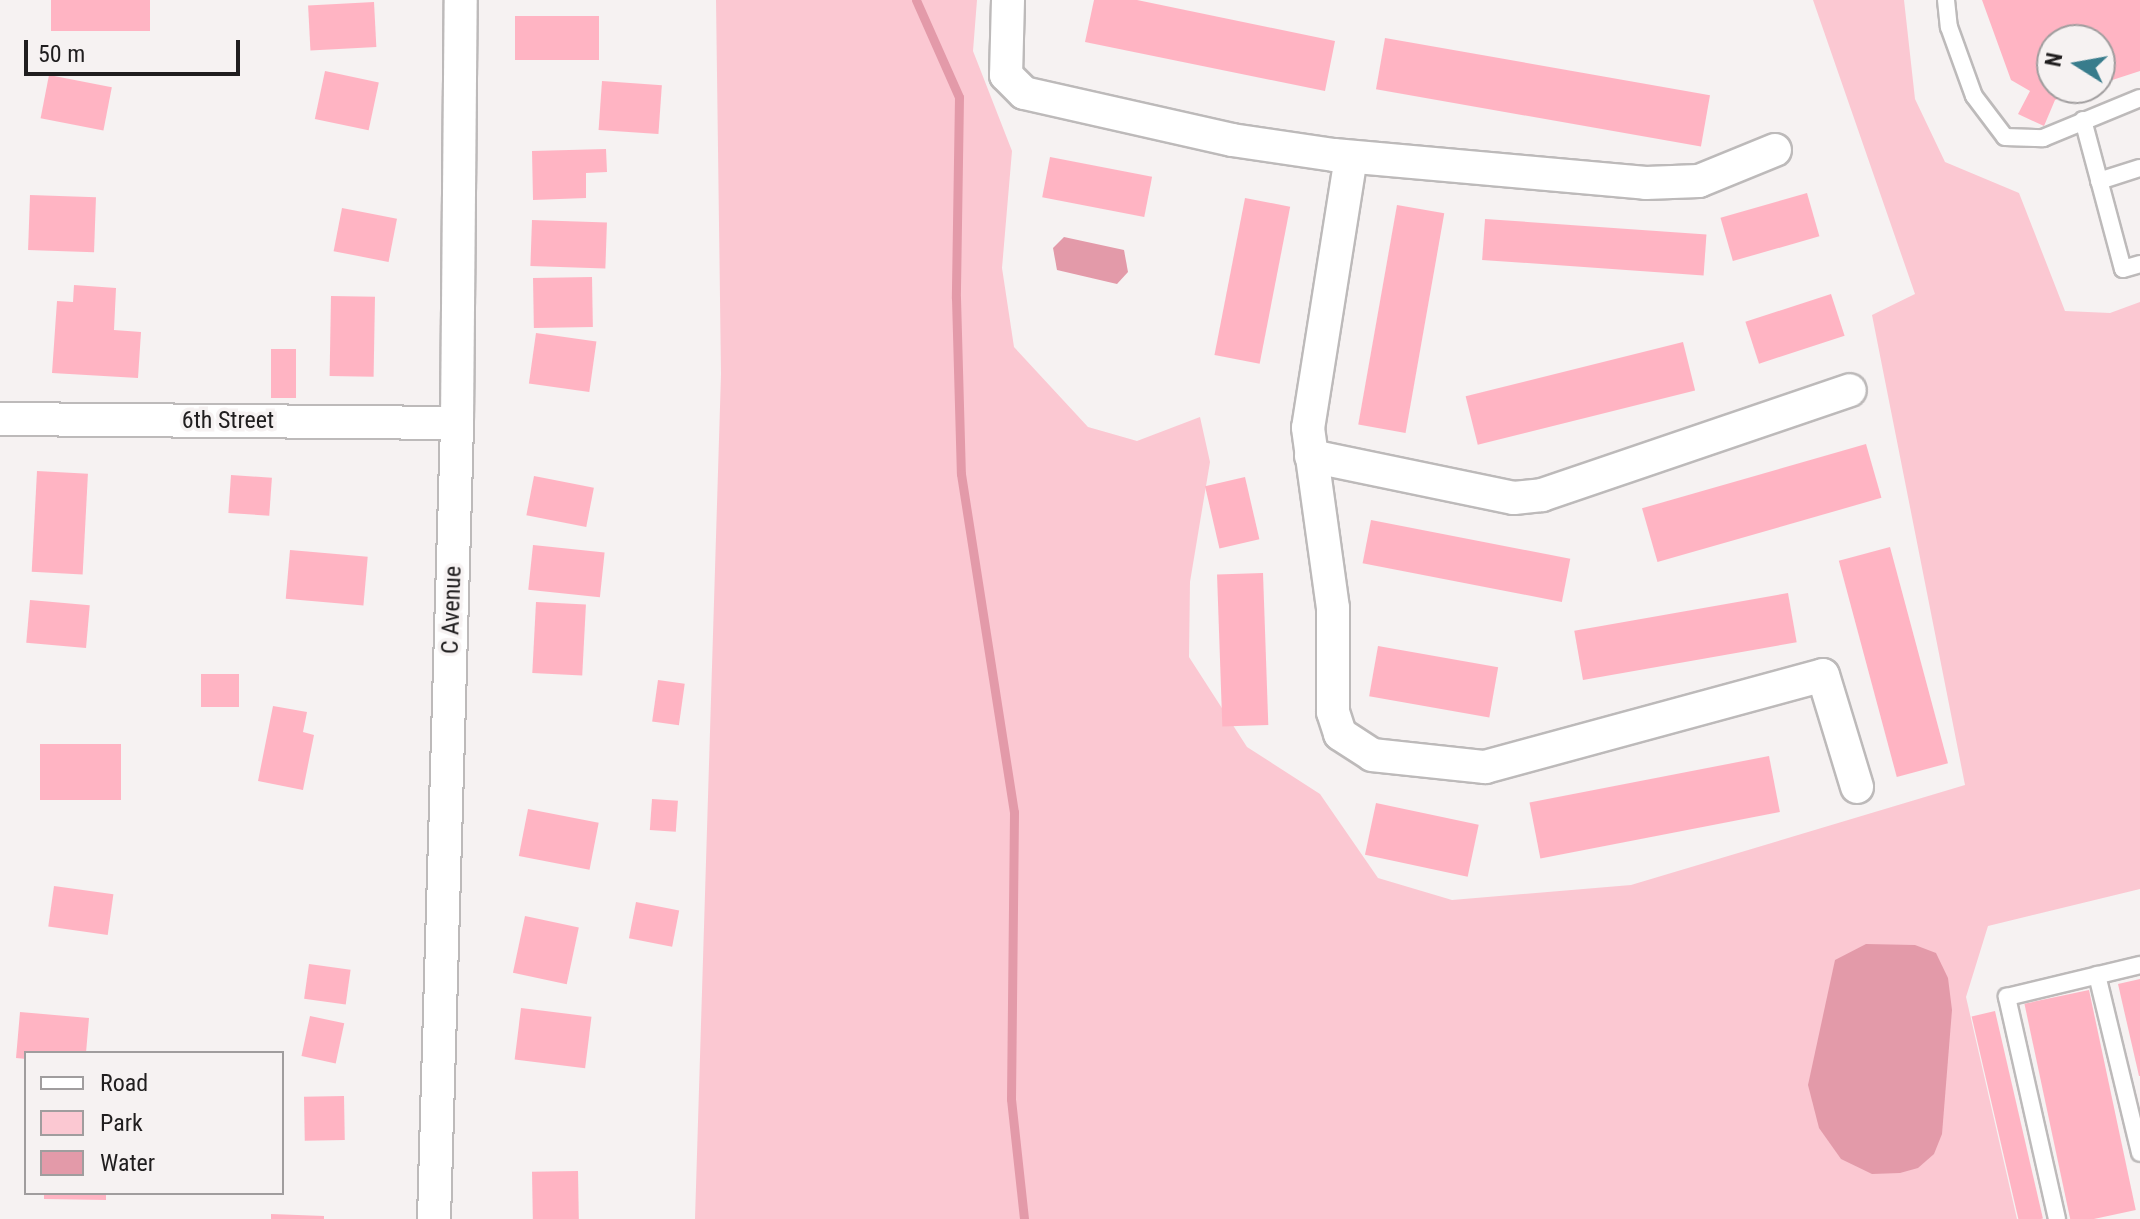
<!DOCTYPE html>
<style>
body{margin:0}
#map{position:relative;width:2140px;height:1219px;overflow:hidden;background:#f6f2f2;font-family:"Roboto Condensed",sans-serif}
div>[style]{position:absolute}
.green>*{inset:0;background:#fbc8d2}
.water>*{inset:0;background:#e39aa9}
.stream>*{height:9px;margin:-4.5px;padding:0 4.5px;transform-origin:4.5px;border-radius:4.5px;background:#e39aa9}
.building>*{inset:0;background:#ffb4c3;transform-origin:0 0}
.roads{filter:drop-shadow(2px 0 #bdbaba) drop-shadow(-2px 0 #bdbaba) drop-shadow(0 2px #bdbaba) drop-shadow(0 -2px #bdbaba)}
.lane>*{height:16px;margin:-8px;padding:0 8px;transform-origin:8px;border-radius:8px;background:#fff}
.street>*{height:32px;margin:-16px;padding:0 16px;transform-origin:16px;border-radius:16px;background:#fff}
span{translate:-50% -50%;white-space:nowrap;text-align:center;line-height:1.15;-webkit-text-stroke:7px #f6f2f2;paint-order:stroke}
.street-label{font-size:24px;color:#201e1f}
.legend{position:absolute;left:24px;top:1051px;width:260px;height:144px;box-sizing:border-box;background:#f6f2f2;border:2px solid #a09d9e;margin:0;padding:10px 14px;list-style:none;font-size:24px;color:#201e1f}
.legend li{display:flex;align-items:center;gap:16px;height:40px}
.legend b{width:40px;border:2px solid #a09d9e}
.north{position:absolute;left:2036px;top:24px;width:80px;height:80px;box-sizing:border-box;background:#f6f2f2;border:2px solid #a09d9e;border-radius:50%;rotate:281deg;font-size:22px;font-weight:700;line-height:32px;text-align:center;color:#201e1f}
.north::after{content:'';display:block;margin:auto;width:28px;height:36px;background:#387c8c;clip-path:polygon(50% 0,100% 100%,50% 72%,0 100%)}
.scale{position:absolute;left:24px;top:40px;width:216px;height:36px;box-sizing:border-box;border:4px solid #201e1f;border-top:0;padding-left:10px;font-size:24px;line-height:28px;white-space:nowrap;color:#201e1f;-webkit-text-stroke:6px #f6f2f2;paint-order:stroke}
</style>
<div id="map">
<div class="green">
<i style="clip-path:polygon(716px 0,977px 0,973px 51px,1012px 151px,1002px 268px,1014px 347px,1088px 427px,1137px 441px,1200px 417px,1210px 462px,1190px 582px,1189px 657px,1247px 747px,1320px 794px,1378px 878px,1452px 900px,1631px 885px,1965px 785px,1872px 315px,1915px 294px,1813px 0,1904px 0,1915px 99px,1945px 162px,2019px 193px,2065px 311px,2110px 313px,2140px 302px,2140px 889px,1988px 926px,1966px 997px,2017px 1219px,695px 1219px,721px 374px)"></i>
</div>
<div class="water">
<i style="clip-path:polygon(1064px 237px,1124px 250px,1128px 272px,1117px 284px,1057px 270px,1053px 248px)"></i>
<i style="clip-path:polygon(1866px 944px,1915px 945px,1936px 953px,1948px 978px,1952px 1010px,1942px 1134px,1934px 1154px,1918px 1168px,1900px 1173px,1872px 1174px,1841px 1159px,1819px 1128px,1808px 1085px,1835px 960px)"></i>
</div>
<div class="stream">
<i style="left:916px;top:0;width:106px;rotate:66.1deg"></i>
<i style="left:959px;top:97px;width:201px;rotate:90.9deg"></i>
<i style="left:956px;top:298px;width:176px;rotate:88.4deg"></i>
<i style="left:961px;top:474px;width:342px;rotate:81.1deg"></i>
<i style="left:1014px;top:812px;width:287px;rotate:90.6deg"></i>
<i style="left:1011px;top:1099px;width:121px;rotate:83.8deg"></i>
</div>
<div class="building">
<i style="left:51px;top:0;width:99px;height:31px"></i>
<i style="clip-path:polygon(1094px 0,1137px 0,1335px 41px,1325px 91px,1085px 42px)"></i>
<i style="clip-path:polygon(1982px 0,2140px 0,2140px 71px,2100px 84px,2100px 40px,2052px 40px,2052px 88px,2088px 89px,2055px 100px,2044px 126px,2018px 114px,2030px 91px,2011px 80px)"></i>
<i style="left:374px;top:2px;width:45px;height:66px;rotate:87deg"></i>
<i style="left:599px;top:16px;width:44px;height:84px;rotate:90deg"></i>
<i style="left:1385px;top:38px;width:330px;height:52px;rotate:10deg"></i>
<i style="left:325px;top:71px;width:55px;height:49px;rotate:12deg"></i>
<i style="left:49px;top:75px;width:64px;height:44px;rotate:11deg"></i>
<i style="left:602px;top:81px;width:60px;height:49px;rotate:4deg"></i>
<i style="clip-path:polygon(606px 149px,607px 172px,586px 173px,586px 198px,533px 200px,532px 151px)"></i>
<i style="left:1050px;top:157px;width:104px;height:41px;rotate:11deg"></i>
<i style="left:1807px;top:193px;width:45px;height:90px;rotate:74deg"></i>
<i style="left:30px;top:195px;width:66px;height:55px;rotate:2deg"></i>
<i style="left:1245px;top:198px;width:46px;height:160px;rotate:11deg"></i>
<i style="left:1397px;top:205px;width:48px;height:223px;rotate:10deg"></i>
<i style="left:342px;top:208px;width:56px;height:44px;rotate:11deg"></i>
<i style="left:1485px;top:219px;width:222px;height:41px;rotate:4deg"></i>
<i style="left:532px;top:220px;width:75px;height:46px;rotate:2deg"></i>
<i style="left:592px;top:277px;width:50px;height:59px;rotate:89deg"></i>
<i style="clip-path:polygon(74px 285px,116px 288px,114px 330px,141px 332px,138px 378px,52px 373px,57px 301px,73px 302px)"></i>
<i style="left:1831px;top:294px;width:44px;height:90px;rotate:72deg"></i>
<i style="left:331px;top:296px;width:44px;height:80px;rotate:1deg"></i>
<i style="left:536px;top:333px;width:61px;height:51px;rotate:8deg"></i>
<i style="left:1683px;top:342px;width:50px;height:224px;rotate:76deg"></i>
<i style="left:271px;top:349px;width:25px;height:49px"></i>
<i style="left:1866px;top:444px;width:56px;height:233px;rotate:74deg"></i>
<i style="left:37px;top:471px;width:51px;height:101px;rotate:3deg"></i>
<i style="left:231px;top:475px;width:41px;height:38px;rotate:4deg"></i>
<i style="left:534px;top:476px;width:61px;height:40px;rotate:11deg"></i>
<i style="left:1245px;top:477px;width:64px;height:41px;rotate:77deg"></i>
<i style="left:1371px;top:520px;width:203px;height:44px;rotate:11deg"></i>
<i style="left:533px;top:545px;width:72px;height:45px;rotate:6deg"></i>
<i style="left:1890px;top:547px;width:224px;height:53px;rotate:75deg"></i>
<i style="left:290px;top:550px;width:78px;height:49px;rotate:5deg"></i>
<i style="left:1263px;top:573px;width:152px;height:46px;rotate:88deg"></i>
<i style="left:1788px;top:593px;width:50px;height:217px;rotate:80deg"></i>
<i style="left:30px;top:600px;width:60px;height:43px;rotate:5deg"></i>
<i style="left:536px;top:602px;width:50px;height:71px;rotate:3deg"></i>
<i style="left:1378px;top:646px;width:122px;height:51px;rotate:10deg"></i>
<i style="left:201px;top:674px;width:38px;height:33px"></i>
<i style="left:658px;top:680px;width:27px;height:42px;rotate:8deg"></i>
<i style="clip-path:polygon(273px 706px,307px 712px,303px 732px,314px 735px,303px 790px,258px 781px)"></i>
<i style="left:40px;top:744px;width:81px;height:56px"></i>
<i style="left:1769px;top:756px;width:57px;height:244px;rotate:79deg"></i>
<i style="left:652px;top:799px;width:26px;height:31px;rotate:4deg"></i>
<i style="left:1376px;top:803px;width:105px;height:53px;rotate:12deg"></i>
<i style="left:528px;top:809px;width:72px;height:48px;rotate:11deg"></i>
<i style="left:54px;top:886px;width:60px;height:41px;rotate:8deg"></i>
<i style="left:636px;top:902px;width:44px;height:37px;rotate:11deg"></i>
<i style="left:525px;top:916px;width:55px;height:58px;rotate:12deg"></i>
<i style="left:309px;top:964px;width:42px;height:35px;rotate:8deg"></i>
<i style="clip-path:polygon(2140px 979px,2140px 1076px,2139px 1076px,2118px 984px)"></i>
<i style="left:2089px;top:990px;width:225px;height:66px;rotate:78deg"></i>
<i style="left:521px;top:1008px;width:71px;height:52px;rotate:7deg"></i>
<i style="left:1995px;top:1011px;width:213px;height:24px;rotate:77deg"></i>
<i style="clip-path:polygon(20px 1012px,89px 1018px,86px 1053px,26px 1053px,26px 1059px,16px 1058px)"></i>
<i style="left:310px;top:1016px;width:35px;height:41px;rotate:12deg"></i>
<i style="left:344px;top:1096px;width:44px;height:40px;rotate:89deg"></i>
<i style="left:578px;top:1171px;width:48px;height:46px;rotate:89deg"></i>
<i style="clip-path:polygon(44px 1193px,106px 1193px,106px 1200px,44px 1199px)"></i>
<i style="clip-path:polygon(271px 1214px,324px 1216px,324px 1219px,271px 1219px)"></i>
</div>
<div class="roads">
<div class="lane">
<i style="left:1946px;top:0;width:27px;rotate:84deg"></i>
<i style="left:1949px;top:27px;width:73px;rotate:70.1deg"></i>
<i style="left:1974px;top:96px;width:51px;rotate:52.9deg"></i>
<i style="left:2005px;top:137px;width:38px;rotate:2deg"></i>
<i style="left:2043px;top:138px;width:105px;rotate:-22.4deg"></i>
<i style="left:2083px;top:120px;width:154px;rotate:75deg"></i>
<i style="left:2123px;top:269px;width:18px;rotate:-16deg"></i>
<i style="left:2099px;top:181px;width:43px;rotate:-17.6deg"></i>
<i style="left:2097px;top:975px;width:183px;rotate:76.4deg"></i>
<i style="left:2057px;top:1219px;width:228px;rotate:-102.7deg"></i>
<i style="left:2007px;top:997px;width:137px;rotate:-13.5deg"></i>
</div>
<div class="street">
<i style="left:1008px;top:0;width:75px;rotate:91.5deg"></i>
<i style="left:1006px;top:75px;width:25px;rotate:45deg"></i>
<i style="left:1024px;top:93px;width:213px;rotate:12.7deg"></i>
<i style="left:1232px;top:140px;width:103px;rotate:8.4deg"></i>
<i style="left:1334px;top:155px;width:313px;rotate:5.1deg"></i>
<i style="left:1646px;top:183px;width:53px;rotate:-2.2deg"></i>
<i style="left:1699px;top:181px;width:82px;rotate:-22.2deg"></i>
<i style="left:1351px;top:157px;width:274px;rotate:99deg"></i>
<i style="left:1308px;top:428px;width:182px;rotate:82.1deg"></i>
<i style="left:1333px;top:608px;width:104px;rotate:90deg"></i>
<i style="left:1333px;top:712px;width:23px;rotate:72deg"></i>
<i style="left:1340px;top:734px;width:38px;rotate:33deg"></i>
<i style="left:1372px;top:755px;width:114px;rotate:6.1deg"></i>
<i style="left:1485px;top:767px;width:350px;rotate:-15.2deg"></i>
<i style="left:1823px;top:675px;width:117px;rotate:73.1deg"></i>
<i style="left:0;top:419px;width:457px;rotate:0.5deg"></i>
<i style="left:1311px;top:456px;width:207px;rotate:11.7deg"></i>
<i style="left:1514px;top:498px;width:28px;rotate:-6deg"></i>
<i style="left:1542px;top:495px;width:325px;rotate:-18.8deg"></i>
<i style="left:434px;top:1219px;width:796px;rotate:-88.34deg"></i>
<i style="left:457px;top:423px;width:423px;rotate:-89.5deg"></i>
</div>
</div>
<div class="street-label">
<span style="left:228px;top:421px">6th Street</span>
<span style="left:452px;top:610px;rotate:-88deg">C Avenue</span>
</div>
<ul class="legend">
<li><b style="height:10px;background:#fff"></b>Road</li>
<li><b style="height:22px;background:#fbc8d2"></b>Park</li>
<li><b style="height:22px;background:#e39aa9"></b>Water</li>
</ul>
<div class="north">N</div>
<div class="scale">50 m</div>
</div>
